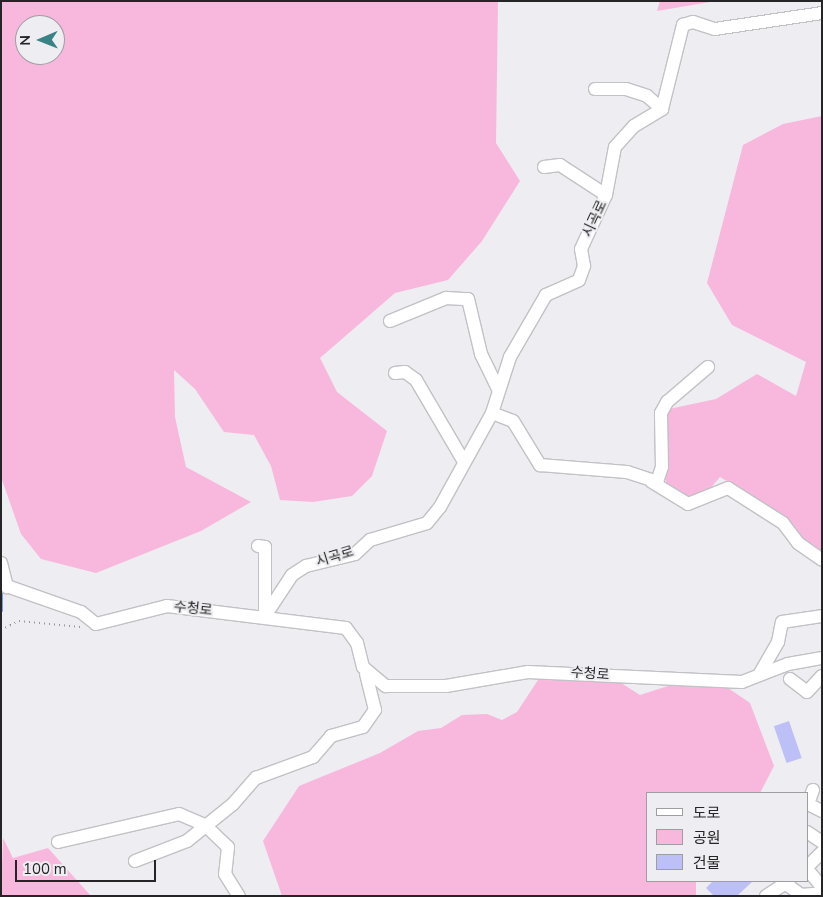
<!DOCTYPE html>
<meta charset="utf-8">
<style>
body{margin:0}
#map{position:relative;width:823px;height:897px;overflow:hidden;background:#eeedf1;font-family:"Nunito Sans","Noto Sans KR",sans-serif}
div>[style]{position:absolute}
.green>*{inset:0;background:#f8b7dd}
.stream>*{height:3px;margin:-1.5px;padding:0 1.5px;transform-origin:1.5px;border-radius:1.5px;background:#739eed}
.building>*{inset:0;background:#bdc0f6;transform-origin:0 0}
.path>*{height:2px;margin-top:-1px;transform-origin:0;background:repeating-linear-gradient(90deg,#98979a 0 1px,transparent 0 5px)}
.roads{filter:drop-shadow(1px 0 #c2c1c5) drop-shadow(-1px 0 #c2c1c5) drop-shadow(0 1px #c2c1c5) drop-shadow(0 -1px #c2c1c5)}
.minor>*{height:12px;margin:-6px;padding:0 6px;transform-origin:6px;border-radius:6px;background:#fff}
span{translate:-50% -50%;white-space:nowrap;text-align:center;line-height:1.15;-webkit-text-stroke:4px #eeedf1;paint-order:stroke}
.street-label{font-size:14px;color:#252426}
.frame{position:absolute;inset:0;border:2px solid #252426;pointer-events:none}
.legend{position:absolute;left:646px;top:792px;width:162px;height:90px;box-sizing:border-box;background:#eeedf1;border:1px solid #9e9da0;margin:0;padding:6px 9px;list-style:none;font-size:15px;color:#252426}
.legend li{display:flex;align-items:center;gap:10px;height:25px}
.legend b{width:25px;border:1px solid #9e9da0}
.north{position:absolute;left:15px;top:15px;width:50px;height:50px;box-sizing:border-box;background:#eeedf1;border:1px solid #9e9da0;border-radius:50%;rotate:269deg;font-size:14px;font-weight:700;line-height:20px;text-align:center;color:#252426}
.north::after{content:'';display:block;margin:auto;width:18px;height:22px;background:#398286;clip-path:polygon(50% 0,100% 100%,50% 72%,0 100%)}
.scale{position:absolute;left:15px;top:860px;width:141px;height:22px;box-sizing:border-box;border:2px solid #252426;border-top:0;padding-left:6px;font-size:15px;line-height:18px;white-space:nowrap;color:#252426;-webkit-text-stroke:4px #eeedf1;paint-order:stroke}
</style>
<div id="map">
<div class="green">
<i style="clip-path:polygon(evenodd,1px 1px,498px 1px,496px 143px,520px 181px,482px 241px,448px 280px,395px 293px,320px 358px,337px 392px,387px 431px,372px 476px,352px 496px,313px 502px,280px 500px,271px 466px,254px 435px,224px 432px,195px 389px,174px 370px,175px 417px,186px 467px,251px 502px,201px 531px,96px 573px,41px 559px,21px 534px,1px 477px,1px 1px,25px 25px,55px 25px,55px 55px,25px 55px,25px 25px)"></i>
<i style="clip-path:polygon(660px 1px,716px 1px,657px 11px)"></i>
<i style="clip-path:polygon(822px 116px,822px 553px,798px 538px,774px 509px,720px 477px,708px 491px,685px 500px,666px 484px,663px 424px,669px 409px,716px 399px,757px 374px,796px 396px,806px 362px,732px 325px,707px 283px,743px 145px,783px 124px)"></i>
<i style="clip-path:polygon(538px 680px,618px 681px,640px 695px,671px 685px,728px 688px,750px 703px,774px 766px,760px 793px,647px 793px,647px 881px,696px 881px,696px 896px,282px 896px,263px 841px,299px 786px,380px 753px,418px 731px,441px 728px,462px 715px,487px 714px,502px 720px,517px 712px)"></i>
<i style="clip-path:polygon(3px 838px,13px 858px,48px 848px,91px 896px,1px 896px)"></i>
</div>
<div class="stream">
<i style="left:1px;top:592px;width:18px;rotate:90deg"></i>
</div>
<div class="building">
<i style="left:789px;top:721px;width:39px;height:16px;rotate:71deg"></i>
<i style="clip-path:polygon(713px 881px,753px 881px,737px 896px,714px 896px,706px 888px)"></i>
</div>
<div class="path">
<i style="left:1px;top:630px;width:20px;rotate:-27deg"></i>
<i style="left:19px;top:621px;width:62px;rotate:5.5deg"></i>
</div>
<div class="roads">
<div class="minor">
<i style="left:595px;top:89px;width:31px"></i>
<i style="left:626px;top:89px;width:22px;rotate:18deg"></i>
<i style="left:647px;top:96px;width:20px;rotate:41deg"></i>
<i style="left:544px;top:167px;width:16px;rotate:-7deg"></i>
<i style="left:560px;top:165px;width:55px;rotate:33.1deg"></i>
<i style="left:390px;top:321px;width:61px;rotate:-22.3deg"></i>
<i style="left:446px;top:298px;width:22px;rotate:3deg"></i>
<i style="left:468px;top:299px;width:57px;rotate:76.7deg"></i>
<i style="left:481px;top:354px;width:39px;rotate:64deg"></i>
<i style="left:395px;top:373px;width:10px;rotate:-6deg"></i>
<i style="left:405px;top:372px;width:14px;rotate:36deg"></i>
<i style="left:416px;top:380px;width:93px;rotate:59.6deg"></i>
<i style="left:492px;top:413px;width:22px;rotate:21deg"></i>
<i style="left:513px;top:421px;width:52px;rotate:58.5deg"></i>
<i style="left:540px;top:465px;width:87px;rotate:4.6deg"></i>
<i style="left:627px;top:472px;width:32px;rotate:18deg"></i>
<i style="left:657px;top:482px;width:16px;rotate:-72deg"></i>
<i style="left:662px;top:467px;width:54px;rotate:-91.1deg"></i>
<i style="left:661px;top:413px;width:13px;rotate:-61deg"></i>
<i style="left:667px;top:402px;width:54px;rotate:-40.5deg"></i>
<i style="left:652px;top:482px;width:42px;rotate:31.4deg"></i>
<i style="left:688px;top:504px;width:43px;rotate:-21.8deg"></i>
<i style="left:728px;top:488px;width:65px;rotate:32.5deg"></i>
<i style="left:783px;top:523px;width:25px;rotate:53deg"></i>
<i style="left:798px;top:543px;width:29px;rotate:35deg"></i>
<i style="left:258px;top:546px;width:7px;rotate:8deg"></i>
<i style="left:265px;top:547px;width:67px;rotate:90deg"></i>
<i style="left:1px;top:563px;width:25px;rotate:76deg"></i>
<i style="left:1px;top:584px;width:85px;rotate:19.3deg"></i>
<i style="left:81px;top:612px;width:19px;rotate:39deg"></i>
<i style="left:96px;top:624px;width:73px;rotate:-14.2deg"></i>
<i style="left:167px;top:606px;width:180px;rotate:7deg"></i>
<i style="left:346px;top:628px;width:19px;rotate:54deg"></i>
<i style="left:357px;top:643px;width:25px;rotate:76deg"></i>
<i style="left:363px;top:667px;width:30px;rotate:40deg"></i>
<i style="left:386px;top:686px;width:60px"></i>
<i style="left:446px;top:686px;width:83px;rotate:-9.7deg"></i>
<i style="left:528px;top:672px;width:214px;rotate:2.7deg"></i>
<i style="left:742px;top:682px;width:49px;rotate:-21.4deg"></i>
<i style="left:788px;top:664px;width:35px;rotate:-10deg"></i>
<i style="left:265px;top:616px;width:49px;rotate:-56.6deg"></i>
<i style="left:292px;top:575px;width:17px;rotate:-33deg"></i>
<i style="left:306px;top:566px;width:50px;rotate:-13.8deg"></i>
<i style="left:355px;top:554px;width:21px;rotate:-43deg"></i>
<i style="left:370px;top:540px;width:59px;rotate:-16.6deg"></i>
<i style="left:427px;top:523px;width:21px;rotate:-51deg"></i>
<i style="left:440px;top:507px;width:107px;rotate:-61deg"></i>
<i style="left:492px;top:413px;width:59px;rotate:-72.2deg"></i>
<i style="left:510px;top:357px;width:72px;rotate:-59.9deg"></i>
<i style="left:546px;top:295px;width:36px;rotate:-24deg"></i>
<i style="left:579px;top:280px;width:15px;rotate:-70deg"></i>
<i style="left:584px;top:266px;width:17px;rotate:-100deg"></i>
<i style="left:581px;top:249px;width:60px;rotate:-65.2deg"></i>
<i style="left:606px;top:195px;width:49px;rotate:-79.4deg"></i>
<i style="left:615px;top:147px;width:28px;rotate:-48deg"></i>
<i style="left:634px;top:126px;width:33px;rotate:-31deg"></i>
<i style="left:662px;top:109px;width:87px;rotate:-76deg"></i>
<i style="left:683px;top:25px;width:10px;rotate:-17deg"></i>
<i style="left:693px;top:22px;width:23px;rotate:18deg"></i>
<i style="left:715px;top:29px;width:108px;rotate:-8.5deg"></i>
<i style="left:759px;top:675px;width:38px;rotate:-60deg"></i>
<i style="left:778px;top:642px;width:20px;rotate:-79deg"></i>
<i style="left:782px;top:622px;width:40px;rotate:-8.5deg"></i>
<i style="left:790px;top:679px;width:21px;rotate:37deg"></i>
<i style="left:807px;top:692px;width:22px;rotate:-47deg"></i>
<i style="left:813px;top:790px;width:15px;rotate:110deg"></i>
<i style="left:808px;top:804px;width:16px;rotate:27deg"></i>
<i style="left:807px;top:832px;width:18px;rotate:34deg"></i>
<i style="left:58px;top:842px;width:124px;rotate:-13deg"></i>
<i style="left:179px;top:814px;width:28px;rotate:23deg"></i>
<i style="left:205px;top:825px;width:32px;rotate:44deg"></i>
<i style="left:228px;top:847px;width:27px;rotate:96deg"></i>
<i style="left:225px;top:874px;width:26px;rotate:58deg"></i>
<i style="left:135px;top:861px;width:56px;rotate:-21deg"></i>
<i style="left:187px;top:841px;width:59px;rotate:-38.8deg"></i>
<i style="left:233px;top:804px;width:35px;rotate:-49deg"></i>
<i style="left:256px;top:778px;width:61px;rotate:-20.2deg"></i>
<i style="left:313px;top:757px;width:28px;rotate:-49deg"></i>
<i style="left:331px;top:736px;width:33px;rotate:-16deg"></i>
<i style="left:363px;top:727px;width:21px;rotate:-55deg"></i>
<i style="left:375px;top:710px;width:37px;rotate:-104deg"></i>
<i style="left:807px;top:867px;width:21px;rotate:-45deg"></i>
<i style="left:807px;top:869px;width:23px;rotate:50deg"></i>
<i style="left:786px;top:884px;width:19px;rotate:36deg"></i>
<i style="left:801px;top:895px;width:21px;rotate:-5deg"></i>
<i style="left:766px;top:896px;width:27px;rotate:-33deg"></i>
</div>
</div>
<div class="street-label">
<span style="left:595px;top:219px;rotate:-65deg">시곡로</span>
<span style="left:335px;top:557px;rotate:-17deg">시곡로</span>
<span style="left:193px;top:609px;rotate:6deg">수청로</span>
<span style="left:590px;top:674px;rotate:4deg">수청로</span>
</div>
<div class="frame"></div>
<ul class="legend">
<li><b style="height:6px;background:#fff"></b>도로</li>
<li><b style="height:14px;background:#f8b7dd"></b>공원</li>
<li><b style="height:14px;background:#bdc0f6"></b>건물</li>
</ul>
<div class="north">N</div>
<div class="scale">100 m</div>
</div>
